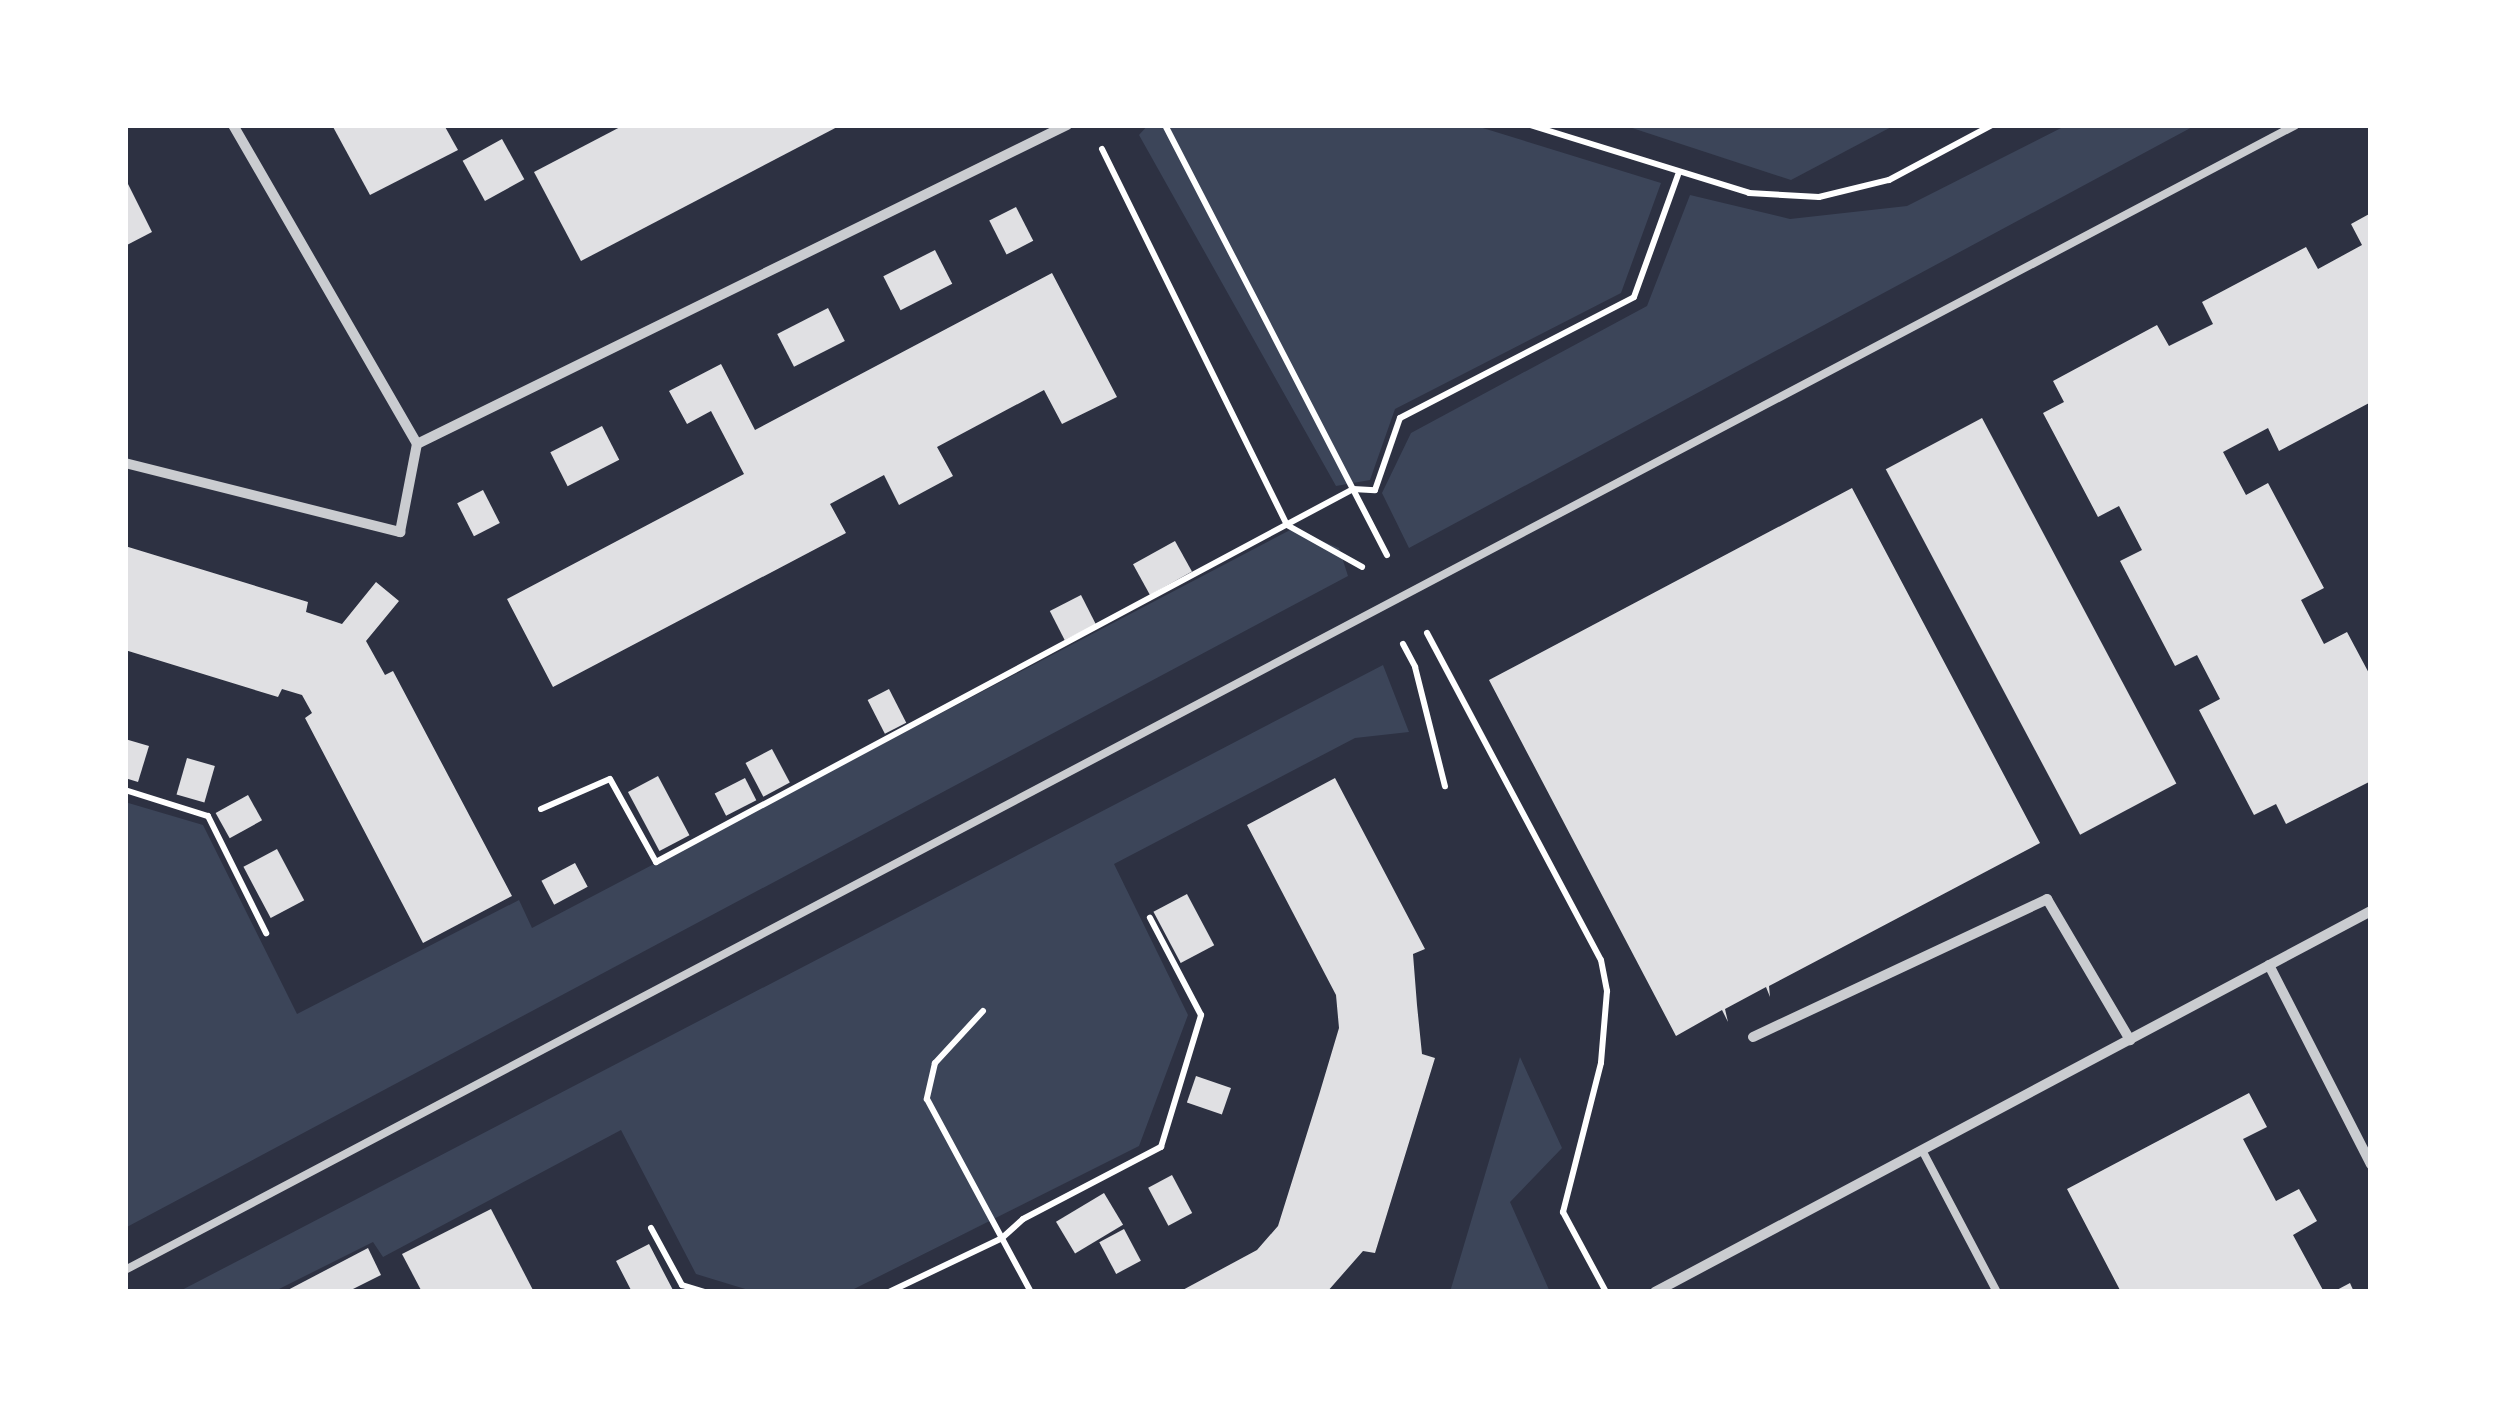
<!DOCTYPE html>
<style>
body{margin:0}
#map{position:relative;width:2496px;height:1417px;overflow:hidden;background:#2d3142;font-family:"IBM Plex Sans",sans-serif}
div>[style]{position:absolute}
.green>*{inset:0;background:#3c4559}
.building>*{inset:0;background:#e0e0e3;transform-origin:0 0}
.path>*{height:6px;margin:-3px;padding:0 3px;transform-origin:3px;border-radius:3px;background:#fff}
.service>*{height:8px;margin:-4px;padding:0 4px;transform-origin:4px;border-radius:4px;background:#caccd0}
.minor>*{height:10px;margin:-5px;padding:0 5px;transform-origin:5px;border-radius:5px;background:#caccd0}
span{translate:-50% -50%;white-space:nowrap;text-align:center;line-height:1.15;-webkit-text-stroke:10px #fff;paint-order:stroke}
.frame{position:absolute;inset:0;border:128px solid #fff;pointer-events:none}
</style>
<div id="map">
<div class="green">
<i style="clip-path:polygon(1148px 125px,1473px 125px,1661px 183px,1621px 293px,1395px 409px,1370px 480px,1336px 486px,1139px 135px)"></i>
<i style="clip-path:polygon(1623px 125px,1895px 125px,1791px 180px)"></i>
<i style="clip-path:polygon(2067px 125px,2196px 125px,1409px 548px,1382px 493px,1411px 433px,1647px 306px,1690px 195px,1790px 219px,1907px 206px)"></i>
<i style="clip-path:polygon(1292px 529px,1339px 548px,1348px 576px,125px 1228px,125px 802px,203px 825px,297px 1014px,519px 900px,532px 928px)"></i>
<i style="clip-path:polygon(1383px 665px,1409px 732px,1355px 738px,1114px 864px,1188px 1015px,1139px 1146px,848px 1292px,755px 1292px,696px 1274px,621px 1130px,383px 1257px,373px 1242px,273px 1292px,178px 1292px)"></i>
<i style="clip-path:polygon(1520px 1057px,1562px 1148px,1510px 1202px,1550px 1292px,1450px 1292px)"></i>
</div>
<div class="building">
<i style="clip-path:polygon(332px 125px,444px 125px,458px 150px,370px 195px)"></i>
<i style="clip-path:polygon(624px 125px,841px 125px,581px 261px,534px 172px)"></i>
<i style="left:502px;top:139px;width:46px;height:45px;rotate:61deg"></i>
<i style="clip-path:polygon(125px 178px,152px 232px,125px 246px)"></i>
<i style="left:1016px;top:207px;width:38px;height:30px;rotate:63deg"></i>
<i style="clip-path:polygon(2371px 213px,2371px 402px,2279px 451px,2268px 428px,2223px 452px,2246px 495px,2268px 483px,2324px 588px,2301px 600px,2324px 644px,2347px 632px,2371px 677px,2371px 781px,2286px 824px,2276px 804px,2254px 815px,2199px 710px,2220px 699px,2197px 655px,2175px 666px,2120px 561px,2142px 550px,2119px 506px,2098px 517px,2043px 413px,2064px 402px,2053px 381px,2157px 325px,2169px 346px,2213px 324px,2202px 302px,2306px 247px,2318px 269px,2362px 245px,2351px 224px)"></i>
<i style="left:935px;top:250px;width:38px;height:58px;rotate:63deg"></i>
<i style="clip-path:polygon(1052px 273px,1117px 397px,1062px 424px,1044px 390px,937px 447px,953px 476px,899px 505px,884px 475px,830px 504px,846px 533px,553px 687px,507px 599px,744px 474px,711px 411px,687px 424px,669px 391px,721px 364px,755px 430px)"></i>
<i style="left:828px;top:308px;width:37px;height:57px;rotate:63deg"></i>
<i style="left:1982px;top:418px;width:414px;height:109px;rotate:62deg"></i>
<i style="left:602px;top:426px;width:38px;height:58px;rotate:63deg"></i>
<i style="clip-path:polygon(1852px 488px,2040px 843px,1769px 986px,1770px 997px,1766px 987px,1725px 1009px,1728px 1022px,1722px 1010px,1676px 1036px,1489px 680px)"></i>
<i style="left:483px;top:490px;width:37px;height:29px;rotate:63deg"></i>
<i style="left:1175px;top:541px;width:35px;height:48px;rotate:61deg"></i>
<i style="clip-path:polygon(125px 546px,308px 602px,306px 612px,342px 624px,376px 582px,399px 601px,366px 641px,385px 675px,393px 671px,512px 896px,423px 943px,305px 718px,312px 713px,302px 695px,282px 689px,278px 697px,125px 650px)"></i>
<i style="left:1081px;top:595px;width:33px;height:35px;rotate:63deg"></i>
<i style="left:889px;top:689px;width:38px;height:24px;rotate:63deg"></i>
<i style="clip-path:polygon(125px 739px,149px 746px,138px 782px,125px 778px)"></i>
<i style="left:772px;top:749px;width:38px;height:30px;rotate:62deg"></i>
<i style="left:187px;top:758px;width:29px;height:38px;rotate:16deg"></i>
<i style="left:658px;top:776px;width:67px;height:34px;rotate:62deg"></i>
<i style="left:745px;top:778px;width:25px;height:34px;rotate:63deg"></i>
<i style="clip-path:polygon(1335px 778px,1425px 949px,1413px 954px,1417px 1005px,1422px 1054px,1435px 1058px,1375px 1253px,1363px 1251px,1327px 1292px,1179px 1292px,1257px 1250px,1278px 1226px,1319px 1095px,1339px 1028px,1336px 995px,1247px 825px)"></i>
<i style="left:248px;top:795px;width:29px;height:37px;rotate:61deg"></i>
<i style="left:277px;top:849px;width:58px;height:38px;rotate:62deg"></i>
<i style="left:575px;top:863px;width:27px;height:38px;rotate:62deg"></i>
<i style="left:1187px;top:894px;width:58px;height:38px;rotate:62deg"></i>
<i style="left:1196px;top:1076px;width:37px;height:28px;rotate:19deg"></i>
<i style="clip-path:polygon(2249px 1093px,2267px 1127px,2243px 1139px,2276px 1201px,2299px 1189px,2317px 1221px,2293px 1235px,2324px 1292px,2121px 1292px,2067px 1189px)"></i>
<i style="left:1172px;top:1175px;width:43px;height:27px;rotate:62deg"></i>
<i style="left:1104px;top:1193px;width:37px;height:56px;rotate:59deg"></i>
<i style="clip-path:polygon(491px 1209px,534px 1292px,422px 1292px,402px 1254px)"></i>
<i style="left:1124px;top:1229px;width:36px;height:28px;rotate:62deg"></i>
<i style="clip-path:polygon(649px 1244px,663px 1271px,674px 1292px,632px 1292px,616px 1261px)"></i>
<i style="clip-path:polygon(368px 1248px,381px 1275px,347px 1292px,284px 1292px)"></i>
<i style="clip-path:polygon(2350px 1283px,2354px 1292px,2333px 1292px)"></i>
</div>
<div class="path">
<i style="left:1165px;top:125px;width:484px;rotate:62.7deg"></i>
<i style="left:1530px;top:125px;width:229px;rotate:17.2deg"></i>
<i style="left:1749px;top:193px;width:70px;rotate:3.3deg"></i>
<i style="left:1819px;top:197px;width:72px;rotate:-13.7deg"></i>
<i style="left:1889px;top:180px;width:117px;rotate:-28.1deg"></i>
<i style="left:1102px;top:149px;width:419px;rotate:63.8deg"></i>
<i style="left:1287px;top:525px;width:86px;rotate:29.2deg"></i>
<i style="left:1427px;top:633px;width:370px;rotate:62deg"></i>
<i style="left:1601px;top:960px;width:32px;rotate:79deg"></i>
<i style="left:1607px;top:991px;width:72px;rotate:94.8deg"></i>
<i style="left:1601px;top:1063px;width:154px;rotate:104.3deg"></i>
<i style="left:1563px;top:1212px;width:91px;rotate:61.7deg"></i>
<i style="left:1403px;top:644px;width:26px;rotate:62deg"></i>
<i style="left:1415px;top:667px;width:123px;rotate:75.9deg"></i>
<i style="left:125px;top:790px;width:87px;rotate:17.4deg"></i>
<i style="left:208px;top:816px;width:131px;rotate:63.6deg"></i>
<i style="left:541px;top:809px;width:75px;rotate:-23.5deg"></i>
<i style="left:610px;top:779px;width:95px;rotate:61deg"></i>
<i style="left:656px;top:862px;width:791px;rotate:-28.15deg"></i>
<i style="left:1353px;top:489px;width:22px;rotate:3deg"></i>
<i style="left:1375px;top:490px;width:76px;rotate:-70.9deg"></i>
<i style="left:1400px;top:418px;width:263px;rotate:-27.3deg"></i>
<i style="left:1634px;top:297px;width:130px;rotate:-70.2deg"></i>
<i style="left:983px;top:1011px;width:71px;rotate:132.7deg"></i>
<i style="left:935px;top:1063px;width:37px;rotate:103deg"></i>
<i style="left:927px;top:1099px;width:219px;rotate:61.7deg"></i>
<i style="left:651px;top:1228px;width:65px;rotate:61.5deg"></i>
<i style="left:682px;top:1285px;width:24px;rotate:17deg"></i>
<i style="left:889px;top:1292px;width:125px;rotate:-25.5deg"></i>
<i style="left:1002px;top:1238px;width:28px;rotate:-42deg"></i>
<i style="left:1023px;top:1219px;width:156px;rotate:-27.6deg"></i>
<i style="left:1161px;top:1147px;width:138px;rotate:-73.1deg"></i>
<i style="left:1201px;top:1015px;width:110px;rotate:-117.7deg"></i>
</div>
<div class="service">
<i style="left:1922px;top:1150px;width:161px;rotate:62.2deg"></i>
<i style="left:125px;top:1270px;width:2454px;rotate:-27.81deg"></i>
</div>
<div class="minor">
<i style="left:233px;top:125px;width:368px;rotate:60deg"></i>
<i style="left:125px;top:463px;width:284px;rotate:14.1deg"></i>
<i style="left:400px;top:532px;width:90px;rotate:-79.1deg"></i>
<i style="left:417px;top:444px;width:724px;rotate:-26.14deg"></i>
<i style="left:2269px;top:965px;width:224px;rotate:62.9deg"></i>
<i style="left:1753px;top:1037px;width:325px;rotate:-25.1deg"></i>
<i style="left:2047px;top:899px;width:164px;rotate:59.5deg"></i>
<i style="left:1655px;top:1292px;width:811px;rotate:-28.02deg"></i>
</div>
<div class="frame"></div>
</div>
